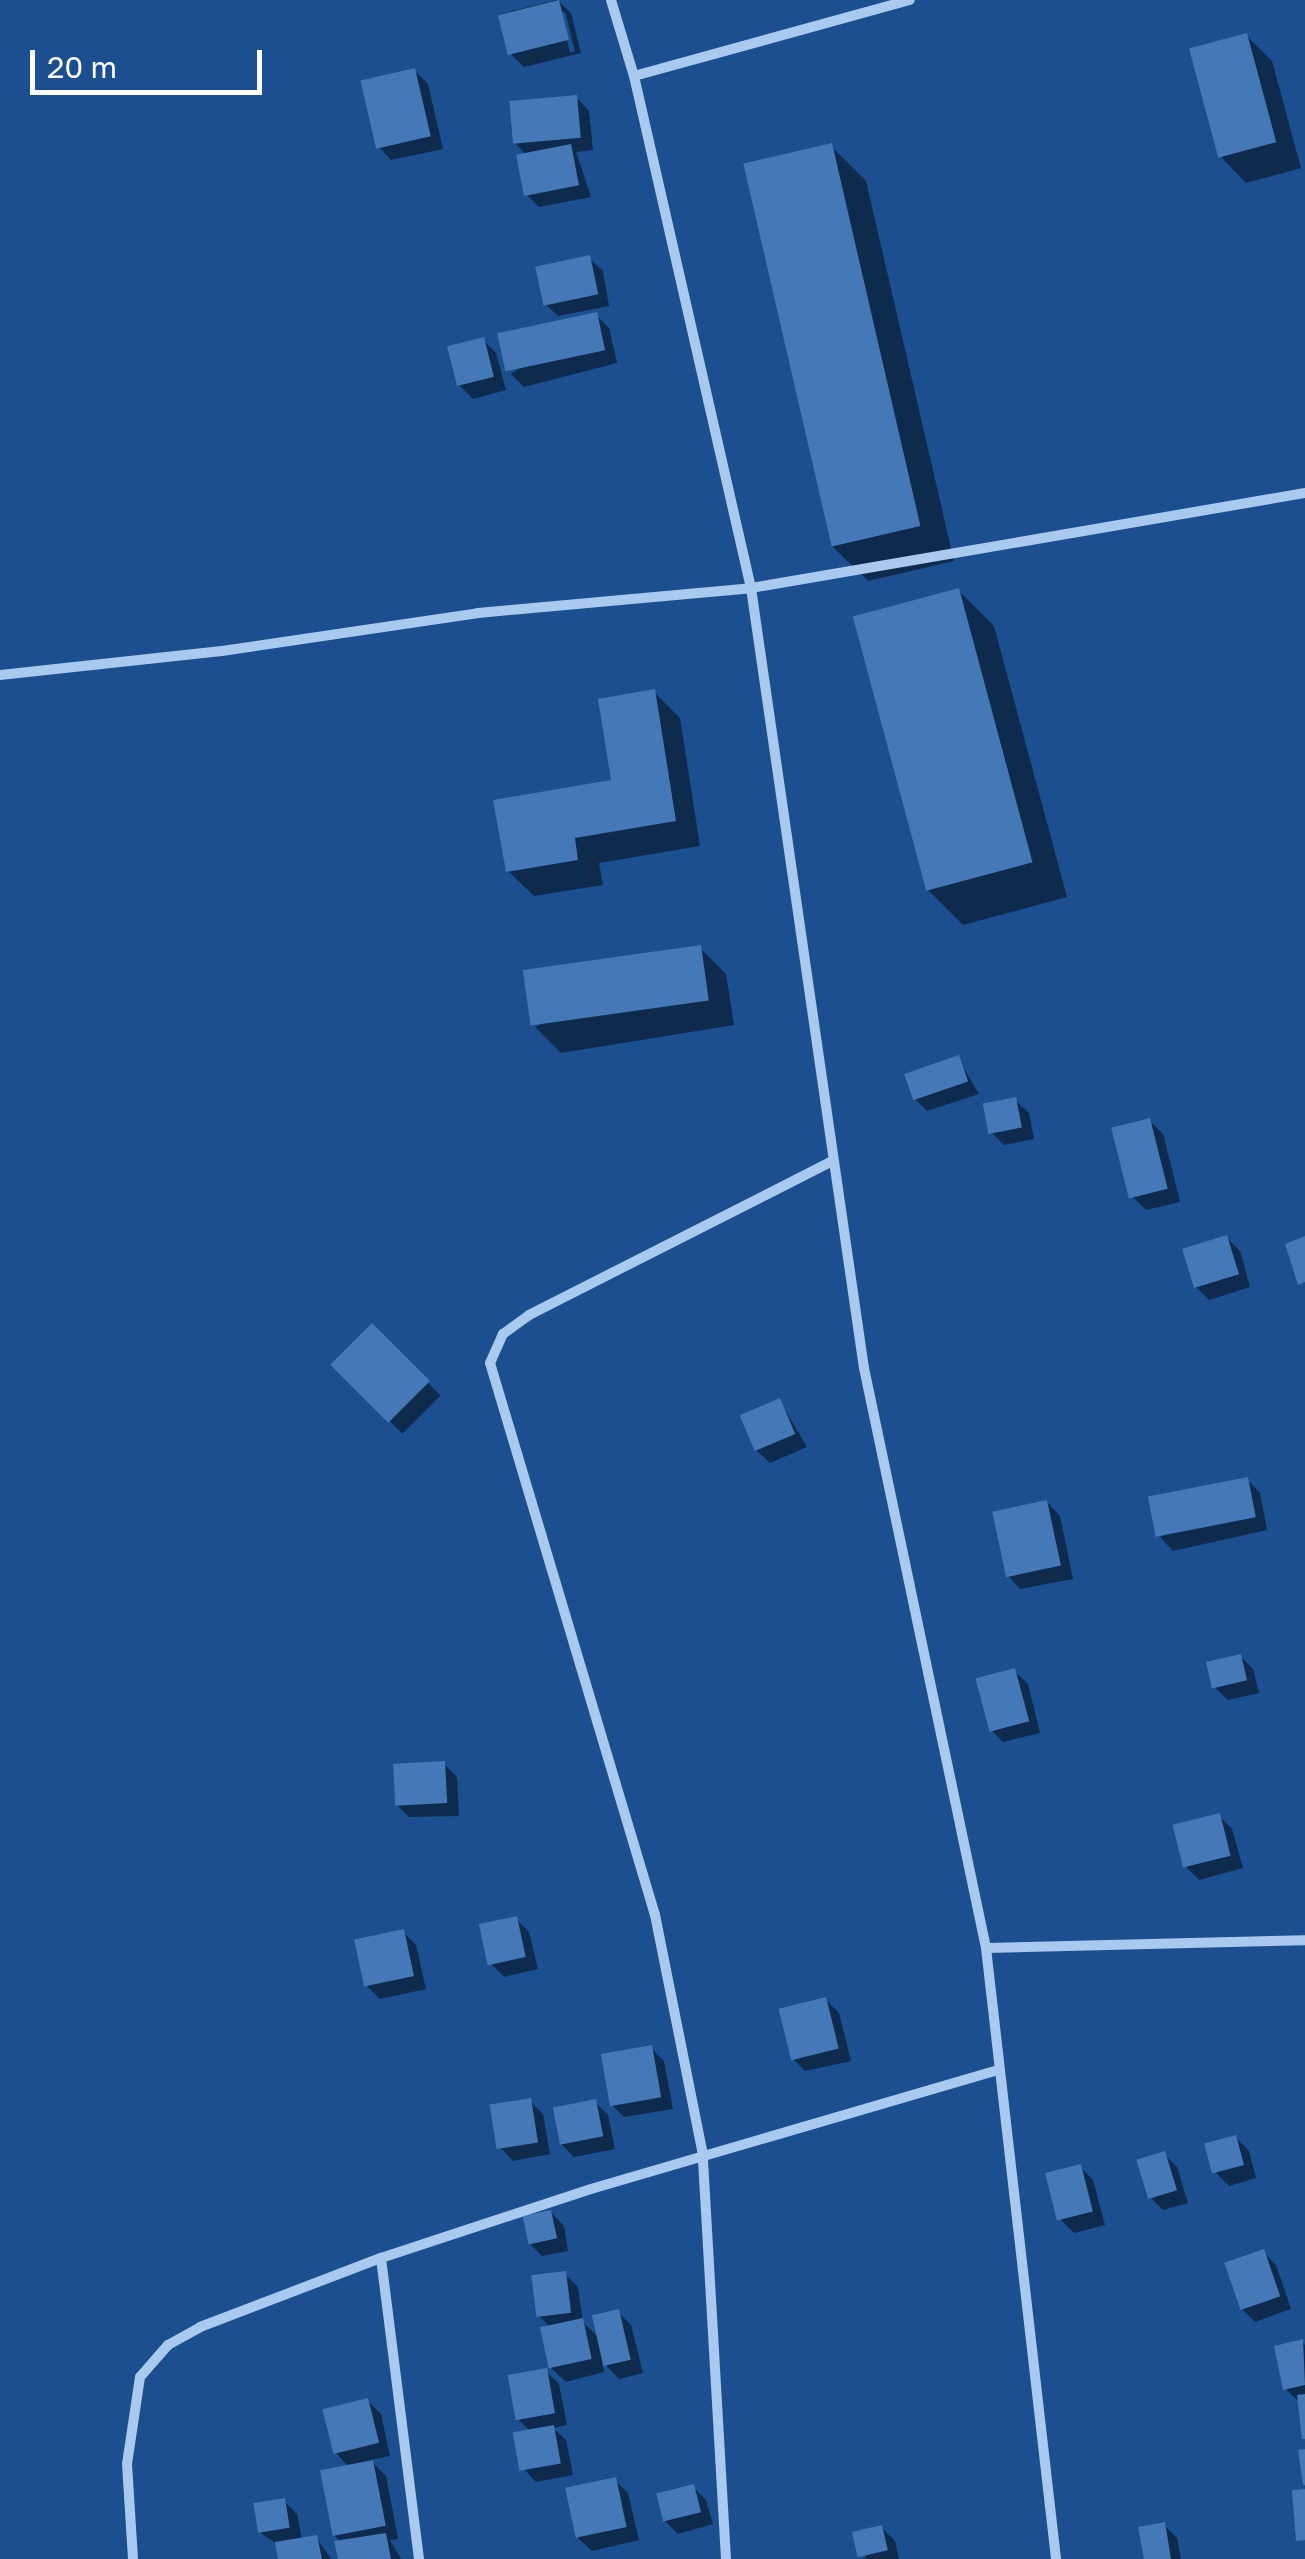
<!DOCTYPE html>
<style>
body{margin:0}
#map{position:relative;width:1305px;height:2559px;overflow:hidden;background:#1b4f8f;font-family:"Golos Text",sans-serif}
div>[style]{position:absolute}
.shadow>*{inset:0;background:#0007;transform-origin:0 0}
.building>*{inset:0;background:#4478b7;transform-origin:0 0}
.street>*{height:10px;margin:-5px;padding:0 5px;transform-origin:5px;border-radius:5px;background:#a9c9ee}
span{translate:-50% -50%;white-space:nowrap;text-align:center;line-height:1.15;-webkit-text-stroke:10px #1b4f8f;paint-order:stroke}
.scale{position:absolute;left:30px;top:50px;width:232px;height:45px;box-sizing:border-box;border:5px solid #fff;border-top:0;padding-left:12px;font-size:30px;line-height:35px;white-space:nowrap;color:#fff;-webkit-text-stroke:8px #1b4f8f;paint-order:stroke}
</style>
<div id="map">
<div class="shadow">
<i style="clip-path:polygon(evenodd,557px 0,571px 13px,581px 53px,524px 67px,511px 54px,500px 14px,557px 0,560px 12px,565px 12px,575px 51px,570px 53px,560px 12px)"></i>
<i style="clip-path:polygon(1247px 36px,1272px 61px,1301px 168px,1246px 183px,1221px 157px)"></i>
<i style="clip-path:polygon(414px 70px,428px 84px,443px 149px,391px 160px,378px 146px)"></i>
<i style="clip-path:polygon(576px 97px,589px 111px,593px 150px,576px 152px,591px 197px,539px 207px,526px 194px,527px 156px,516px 144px)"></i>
<i style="clip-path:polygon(831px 146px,866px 181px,954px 561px,868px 581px,832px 546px)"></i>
<i style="clip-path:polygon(589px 258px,603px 271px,609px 306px,558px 316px,544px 303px)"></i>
<i style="clip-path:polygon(596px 315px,609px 328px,617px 363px,524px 387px,511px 374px)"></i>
<i style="clip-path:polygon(483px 340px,496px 353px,506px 390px,473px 399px,459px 385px)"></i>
<i style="clip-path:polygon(959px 591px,994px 626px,1067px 897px,963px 925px,928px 890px)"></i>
<i style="clip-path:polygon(654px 692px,680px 718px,700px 846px,599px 863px,603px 885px,534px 896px,508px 871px,614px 782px)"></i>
<i style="clip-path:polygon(700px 948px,726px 974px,734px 1025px,561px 1053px,535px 1027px)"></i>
<i style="clip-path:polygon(958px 1058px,979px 1094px,927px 1111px,914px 1098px)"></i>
<i style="clip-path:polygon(1015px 1100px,1029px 1113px,1034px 1139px,1004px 1145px,991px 1132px)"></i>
<i style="clip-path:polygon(1149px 1120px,1163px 1134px,1180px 1202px,1146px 1210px,1133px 1197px)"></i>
<i style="clip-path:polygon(1227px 1238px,1240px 1251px,1250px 1287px,1209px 1300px,1196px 1287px)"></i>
<i style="left:372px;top:1327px;width:97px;height:54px;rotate:45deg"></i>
<i style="clip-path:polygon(780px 1401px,807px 1447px,770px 1463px,756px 1450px)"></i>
<i style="clip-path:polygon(1247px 1479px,1260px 1493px,1267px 1530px,1173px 1551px,1160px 1537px)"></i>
<i style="clip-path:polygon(1047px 1502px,1060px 1516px,1073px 1579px,1020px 1589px,1007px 1575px)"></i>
<i style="clip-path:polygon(1240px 1656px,1253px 1669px,1259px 1693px,1228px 1700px,1214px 1687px)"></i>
<i style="clip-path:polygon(1014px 1671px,1028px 1684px,1040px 1733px,1003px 1742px,990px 1729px)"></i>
<i style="clip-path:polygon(444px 1764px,457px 1777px,459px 1816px,409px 1817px,396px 1804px)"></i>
<i style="clip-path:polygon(1219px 1816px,1232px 1829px,1243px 1868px,1199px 1880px,1186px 1867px)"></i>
<i style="clip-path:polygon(516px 1919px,529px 1932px,538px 1969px,504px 1977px,491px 1964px)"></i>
<i style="clip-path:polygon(403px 1932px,416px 1945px,426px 1989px,380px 1999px,367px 1986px)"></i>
<i style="clip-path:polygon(826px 2000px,839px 2013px,851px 2061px,805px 2071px,792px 2058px)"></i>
<i style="clip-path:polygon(651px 2048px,664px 2061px,673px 2109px,624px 2117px,611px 2104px)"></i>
<i style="clip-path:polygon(530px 2101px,543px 2114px,550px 2154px,513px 2161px,500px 2147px)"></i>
<i style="clip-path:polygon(595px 2102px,608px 2115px,615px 2149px,574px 2157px,561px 2144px)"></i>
<i style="clip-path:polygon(1236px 2138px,1249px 2151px,1256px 2178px,1229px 2186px,1216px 2173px)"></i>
<i style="clip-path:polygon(1164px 2154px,1177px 2167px,1188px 2203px,1163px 2210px,1150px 2197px)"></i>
<i style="clip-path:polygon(1080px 2166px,1093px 2180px,1105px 2225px,1074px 2233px,1061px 2220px)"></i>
<i style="clip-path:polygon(551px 2212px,564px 2226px,568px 2251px,542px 2256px,529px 2243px)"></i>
<i style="clip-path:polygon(1263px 2252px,1276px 2265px,1291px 2309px,1255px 2322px,1242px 2309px)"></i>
<i style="clip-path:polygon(565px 2274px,578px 2287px,583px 2322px,599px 2338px,618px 2312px,631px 2325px,643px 2373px,619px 2379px,602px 2361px,604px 2372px,566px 2382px,552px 2369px,552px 2329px,539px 2316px)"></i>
<i style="clip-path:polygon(1302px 2342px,1305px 2345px,1305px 2439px,1299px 2402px,1286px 2389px)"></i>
<i style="clip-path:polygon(546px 2371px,559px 2384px,567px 2425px,553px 2428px,566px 2440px,573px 2475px,536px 2482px,523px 2468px,531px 2432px,518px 2419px)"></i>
<i style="clip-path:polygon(367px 2400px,381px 2414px,390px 2456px,370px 2460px,386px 2476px,398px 2539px,390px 2540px,401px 2559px,340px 2559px,341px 2542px,334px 2535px,348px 2466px,335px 2452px)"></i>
<i style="clip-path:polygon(615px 2480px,628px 2493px,639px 2540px,592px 2551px,578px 2538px)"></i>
<i style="clip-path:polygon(693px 2487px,706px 2500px,713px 2524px,678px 2534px,665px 2521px)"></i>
<i style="clip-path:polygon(284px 2501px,297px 2514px,302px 2540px,316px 2537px,331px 2559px,281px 2559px,278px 2545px,261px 2533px)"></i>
<i style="clip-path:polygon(1164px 2525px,1177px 2538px,1181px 2559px,1146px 2559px)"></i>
<i style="clip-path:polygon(882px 2528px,895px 2541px,899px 2559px,864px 2559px)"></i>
</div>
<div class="building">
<i style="left:559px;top:0;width:41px;height:63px;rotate:76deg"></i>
<i style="left:1247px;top:33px;width:113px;height:60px;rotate:75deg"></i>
<i style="left:415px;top:68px;width:70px;height:56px;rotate:77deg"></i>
<i style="left:577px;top:95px;width:43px;height:68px;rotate:85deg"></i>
<i style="left:832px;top:143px;width:393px;height:91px;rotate:77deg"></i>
<i style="left:571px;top:144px;width:42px;height:56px;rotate:79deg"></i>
<i style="left:590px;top:255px;width:40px;height:56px;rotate:78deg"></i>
<i style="left:597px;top:312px;width:39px;height:102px;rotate:78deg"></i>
<i style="left:484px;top:337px;width:41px;height:38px;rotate:76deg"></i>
<i style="left:959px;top:588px;width:284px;height:110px;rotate:75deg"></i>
<i style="clip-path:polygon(655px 689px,676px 821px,575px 838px,578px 860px,506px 872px,493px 800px,611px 780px,598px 699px)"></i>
<i style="left:701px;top:945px;width:56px;height:180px;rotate:82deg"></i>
<i style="left:959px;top:1055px;width:28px;height:58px;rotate:71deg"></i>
<i style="left:1016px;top:1097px;width:31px;height:34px;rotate:79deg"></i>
<i style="left:1150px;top:1118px;width:73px;height:40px;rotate:76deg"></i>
<i style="left:1227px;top:1235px;width:41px;height:47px;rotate:73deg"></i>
<i style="clip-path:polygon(1305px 1236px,1305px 1282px,1298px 1285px,1285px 1244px)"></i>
<i style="left:372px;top:1323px;width:82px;height:59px;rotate:45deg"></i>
<i style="left:780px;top:1398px;width:39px;height:44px;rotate:67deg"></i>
<i style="left:1248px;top:1477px;width:41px;height:102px;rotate:79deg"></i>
<i style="left:1047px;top:1500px;width:67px;height:56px;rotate:78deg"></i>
<i style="left:1241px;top:1654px;width:27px;height:36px;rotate:77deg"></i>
<i style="left:1015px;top:1668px;width:55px;height:41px;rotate:75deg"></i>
<i style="left:445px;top:1761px;width:42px;height:52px;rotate:87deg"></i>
<i style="left:1220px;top:1813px;width:44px;height:49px;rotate:76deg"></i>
<i style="left:517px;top:1916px;width:42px;height:39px;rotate:78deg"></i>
<i style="left:404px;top:1929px;width:48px;height:51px;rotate:78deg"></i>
<i style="left:826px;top:1997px;width:53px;height:49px;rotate:76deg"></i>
<i style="left:652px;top:2045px;width:53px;height:52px;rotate:80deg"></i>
<i style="left:531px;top:2098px;width:45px;height:42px;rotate:81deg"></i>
<i style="left:596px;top:2099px;width:38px;height:44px;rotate:79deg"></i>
<i style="left:1236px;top:2135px;width:31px;height:33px;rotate:75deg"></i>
<i style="left:1165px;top:2151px;width:41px;height:30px;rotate:73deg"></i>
<i style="left:1081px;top:2164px;width:49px;height:37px;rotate:76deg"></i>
<i style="left:551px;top:2210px;width:29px;height:29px;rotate:78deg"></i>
<i style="left:1264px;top:2249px;width:50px;height:42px;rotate:71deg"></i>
<i style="left:566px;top:2271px;width:42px;height:35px;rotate:83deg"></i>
<i style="left:619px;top:2309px;width:52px;height:28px;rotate:77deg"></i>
<i style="left:583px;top:2318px;width:42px;height:44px;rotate:78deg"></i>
<i style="clip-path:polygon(1303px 2339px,1305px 2385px,1283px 2390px,1274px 2346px)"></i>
<i style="left:547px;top:2368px;width:46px;height:40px;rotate:80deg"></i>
<i style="clip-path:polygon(1305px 2394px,1305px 2439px,1302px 2439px,1297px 2395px)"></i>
<i style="left:368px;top:2398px;width:46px;height:47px;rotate:76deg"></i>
<i style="left:554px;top:2425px;width:39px;height:42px;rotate:80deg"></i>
<i style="clip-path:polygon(1305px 2449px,1305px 2485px,1303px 2485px,1298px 2450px)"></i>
<i style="left:373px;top:2460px;width:67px;height:54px;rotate:79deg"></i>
<i style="left:616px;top:2477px;width:51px;height:52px;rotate:78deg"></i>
<i style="left:694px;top:2484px;width:29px;height:39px;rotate:76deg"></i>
<i style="clip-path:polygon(1305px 2489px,1305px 2540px,1296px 2541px,1292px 2490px)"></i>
<i style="left:285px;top:2498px;width:30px;height:32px;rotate:81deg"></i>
<i style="clip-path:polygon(1165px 2522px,1171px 2559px,1144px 2559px,1138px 2527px)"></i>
<i style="left:882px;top:2525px;width:26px;height:31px;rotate:77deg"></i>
<i style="clip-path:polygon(386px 2533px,391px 2559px,338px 2559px,334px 2541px)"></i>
<i style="clip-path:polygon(317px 2535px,322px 2559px,278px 2559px,275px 2542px)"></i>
</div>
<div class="street">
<i style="left:611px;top:0;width:79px;rotate:73.2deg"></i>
<i style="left:634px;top:76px;width:525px;rotate:77.13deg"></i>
<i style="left:751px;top:588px;width:788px;rotate:81.76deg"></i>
<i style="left:864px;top:1368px;width:593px;rotate:78.12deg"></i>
<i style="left:986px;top:1948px;width:615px;rotate:83.46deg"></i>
<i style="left:634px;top:76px;width:286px;rotate:-15.4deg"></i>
<i style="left:0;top:675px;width:223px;rotate:-6.2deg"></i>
<i style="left:222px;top:651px;width:259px;rotate:-8.4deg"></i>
<i style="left:478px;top:613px;width:274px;rotate:-5.2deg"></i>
<i style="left:751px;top:588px;width:562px;rotate:-9.73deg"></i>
<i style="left:986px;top:1948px;width:319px;rotate:-1.4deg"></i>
<i style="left:133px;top:2559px;width:95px;rotate:-93.6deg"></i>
<i style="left:127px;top:2464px;width:88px;rotate:-81.5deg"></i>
<i style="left:140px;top:2377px;width:43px;rotate:-48.8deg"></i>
<i style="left:168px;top:2345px;width:37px;rotate:-29deg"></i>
<i style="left:200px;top:2327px;width:194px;rotate:-20.9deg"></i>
<i style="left:419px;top:2559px;width:303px;rotate:-97.2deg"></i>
<i style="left:381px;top:2258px;width:221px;rotate:-18.2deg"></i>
<i style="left:591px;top:2189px;width:425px;rotate:-16.3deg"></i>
<i style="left:726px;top:2559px;width:405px;rotate:-93.3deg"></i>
<i style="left:703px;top:2155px;width:245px;rotate:-101.3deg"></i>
<i style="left:655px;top:1915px;width:576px;rotate:-106.64deg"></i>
<i style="left:490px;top:1363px;width:32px;rotate:-66deg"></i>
<i style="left:503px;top:1334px;width:32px;rotate:-36deg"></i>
<i style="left:529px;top:1315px;width:338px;rotate:-26.9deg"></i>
</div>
<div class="scale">20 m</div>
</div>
